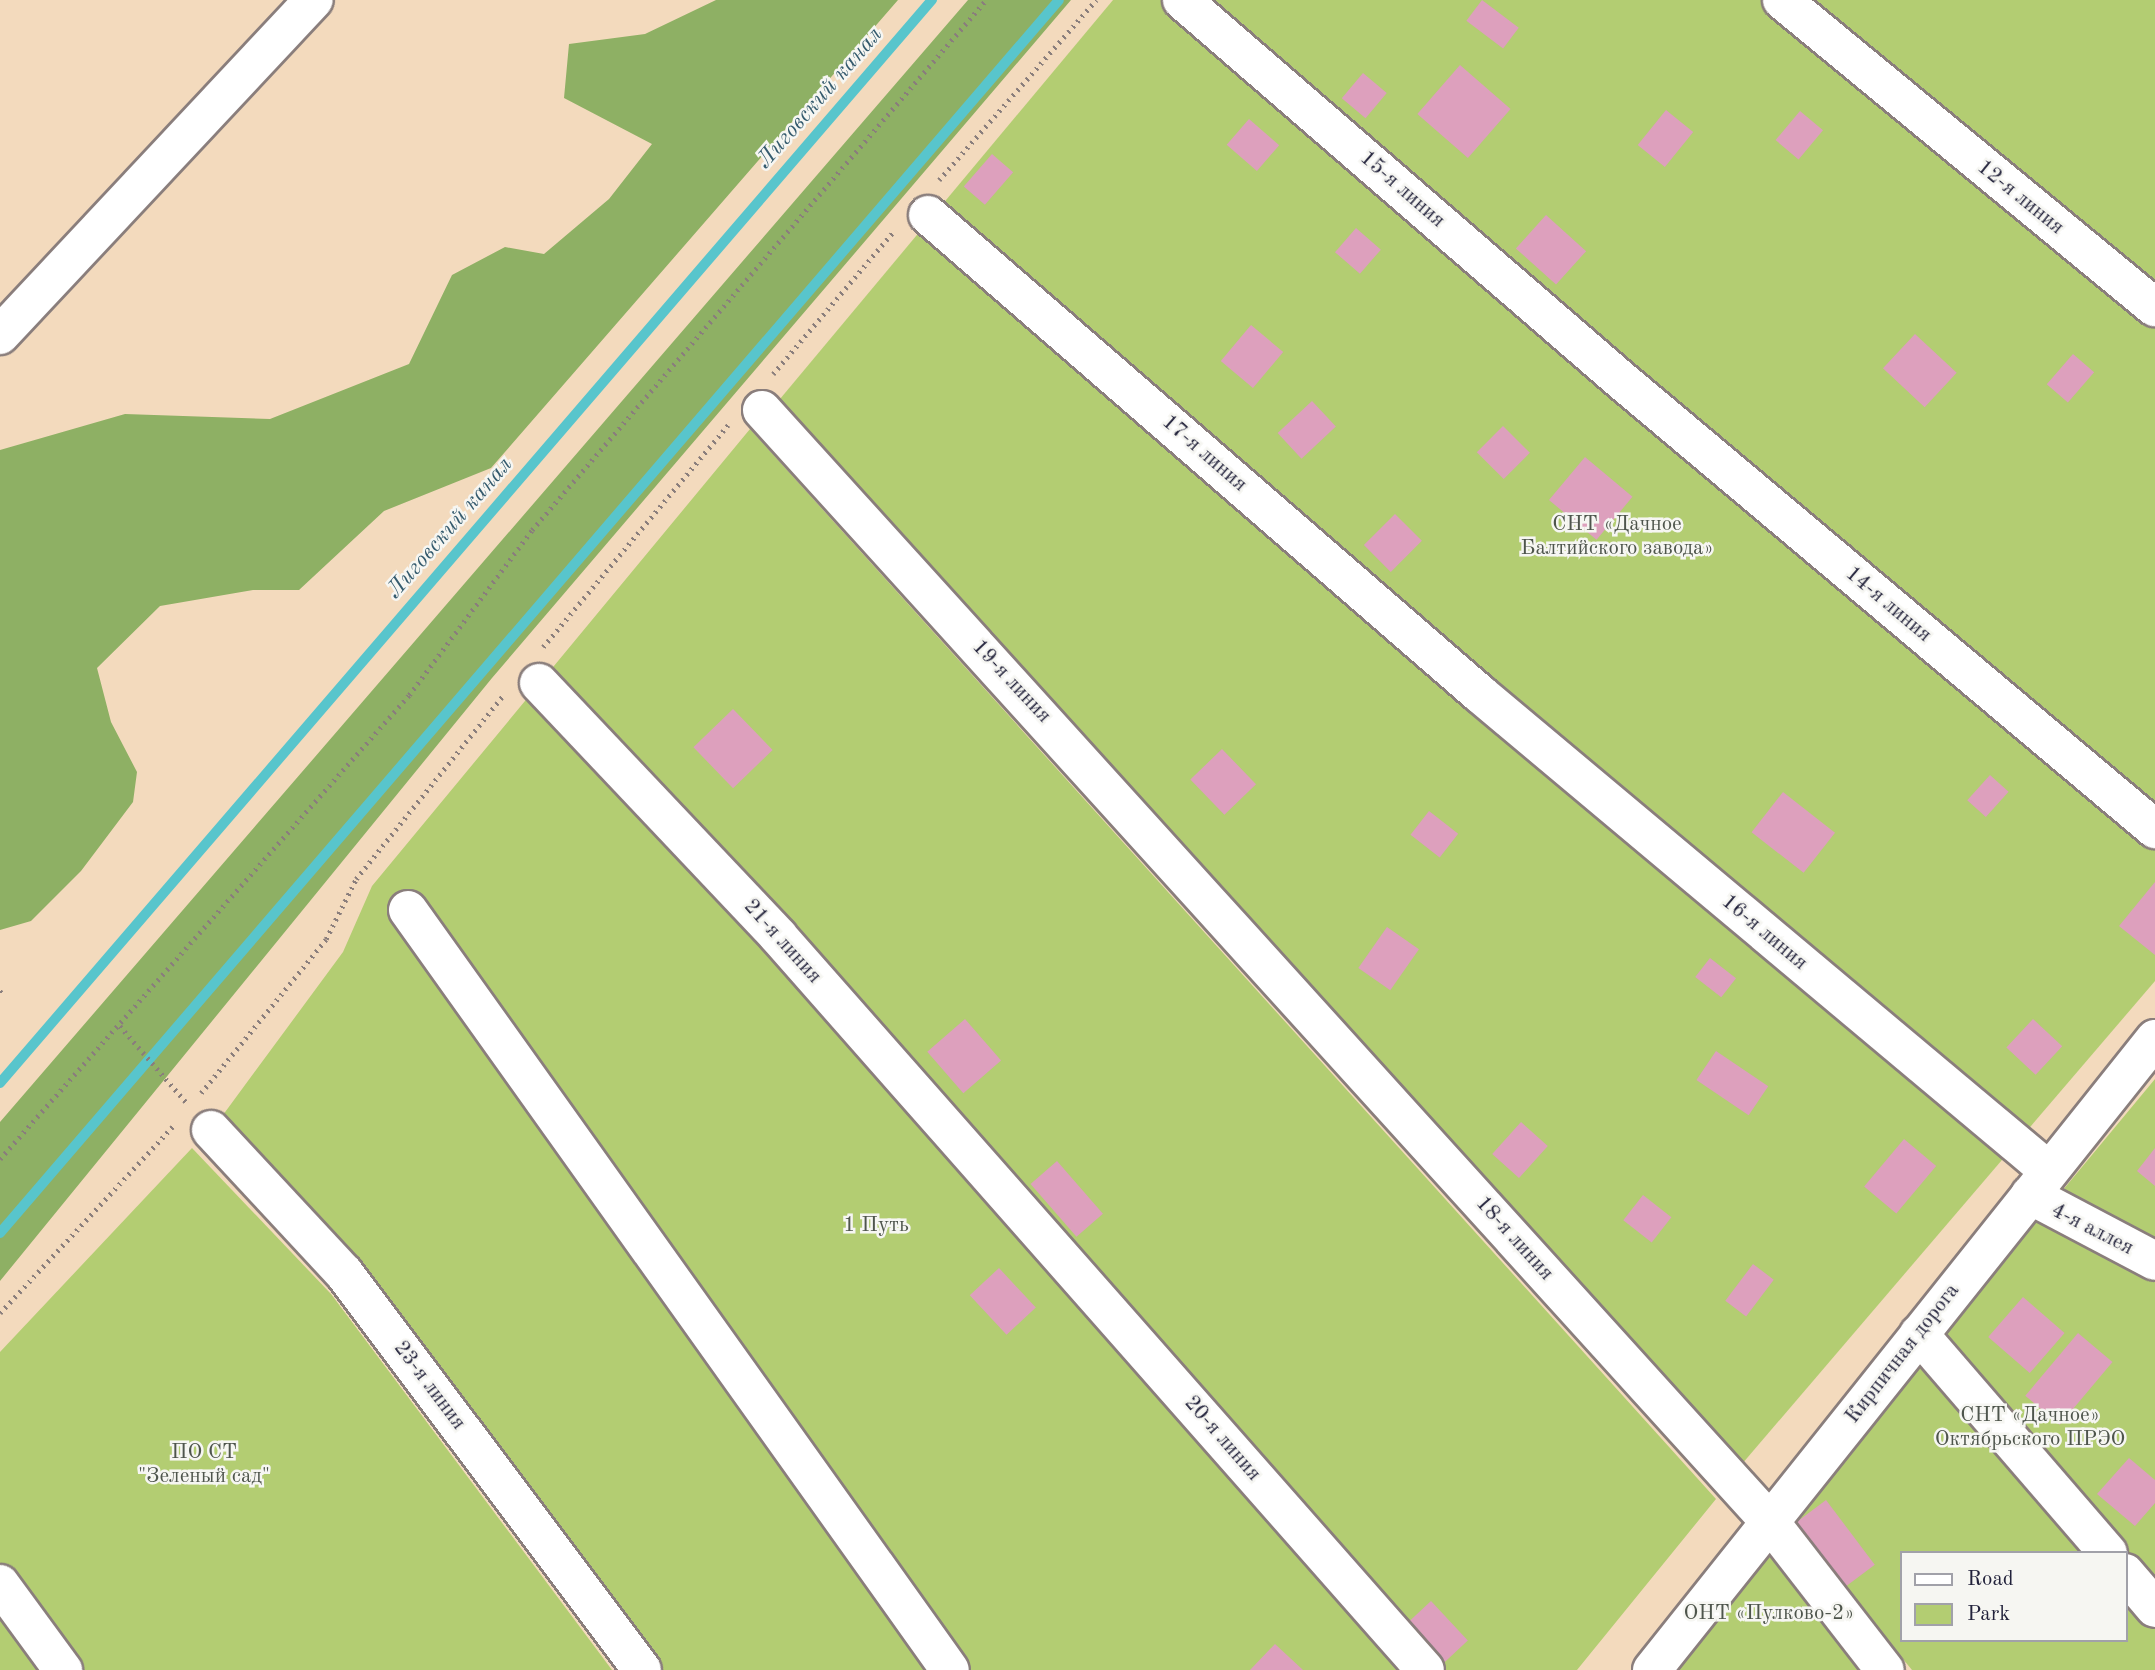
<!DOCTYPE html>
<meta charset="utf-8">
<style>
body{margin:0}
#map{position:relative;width:2155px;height:1670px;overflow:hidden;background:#f3dabd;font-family:"Old Standard TT",serif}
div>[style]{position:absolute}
.green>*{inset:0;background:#b3cd72}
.forest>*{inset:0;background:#8eb064}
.stream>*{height:10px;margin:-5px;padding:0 5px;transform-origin:5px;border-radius:5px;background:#58c5cc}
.building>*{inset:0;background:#dda0bd;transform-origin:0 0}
.path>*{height:4.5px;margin-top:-2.25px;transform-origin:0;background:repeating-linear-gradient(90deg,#8a7e7c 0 2px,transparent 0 7px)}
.roads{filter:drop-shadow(2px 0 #8a7e7c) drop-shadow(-2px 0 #8a7e7c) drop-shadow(0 2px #8a7e7c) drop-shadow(0 -2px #8a7e7c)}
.minor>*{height:38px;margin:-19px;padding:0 19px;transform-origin:19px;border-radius:19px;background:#fff}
span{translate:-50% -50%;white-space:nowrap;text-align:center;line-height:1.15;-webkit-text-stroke:5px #f6f6f2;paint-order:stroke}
.street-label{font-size:21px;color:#22223b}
.park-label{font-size:21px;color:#4e554c}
.water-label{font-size:23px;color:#355b6e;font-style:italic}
.legend{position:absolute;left:1900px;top:1551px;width:228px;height:91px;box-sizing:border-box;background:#f6f6f2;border:2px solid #a1a1a9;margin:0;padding:9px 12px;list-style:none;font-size:21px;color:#22223b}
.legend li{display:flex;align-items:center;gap:14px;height:35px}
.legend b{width:35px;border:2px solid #a1a1a9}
</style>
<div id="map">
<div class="green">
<i style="clip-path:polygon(1113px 0,2155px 0,2155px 981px,1736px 1471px,775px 405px)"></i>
<i style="clip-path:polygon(750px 429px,1716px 1499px,1577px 1670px,653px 1670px,220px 1119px,343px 952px,372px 886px)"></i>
<i style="clip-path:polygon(evenodd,2155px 1079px,2155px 1670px,1912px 1670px,1789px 1520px,2155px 1079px,1901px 1553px,2125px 1553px,2125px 1640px,1901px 1640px,1901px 1553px)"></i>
<i style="clip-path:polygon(192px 1148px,331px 1294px,612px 1670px,0 1670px,0 1352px)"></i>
<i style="clip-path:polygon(1770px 1522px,1887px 1670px,1652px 1670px)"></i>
</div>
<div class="forest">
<i style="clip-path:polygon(716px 0,898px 0,491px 468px,384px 511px,299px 590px,253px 590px,160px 606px,97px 668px,111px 722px,137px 772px,133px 802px,81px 871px,31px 921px,0 930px,0 450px,125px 414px,270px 419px,409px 364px,452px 275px,505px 247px,544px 254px,609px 199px,652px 144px,564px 98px,569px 44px,645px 34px)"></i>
<i style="clip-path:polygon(968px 0,1071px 0,492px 678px,0 1281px,0 1122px)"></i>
</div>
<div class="stream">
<i style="left:0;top:1083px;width:1429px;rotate:-49.29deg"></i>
<i style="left:0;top:1233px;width:1625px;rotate:-49.34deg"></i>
</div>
<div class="building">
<i style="left:1482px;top:0;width:46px;height:26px;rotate:37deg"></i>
<i style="left:1460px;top:65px;width:67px;height:65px;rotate:41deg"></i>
<i style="left:1363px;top:73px;width:31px;height:33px;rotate:40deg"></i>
<i style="left:1666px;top:110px;width:35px;height:45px;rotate:39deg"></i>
<i style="left:1800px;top:111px;width:30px;height:38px;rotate:40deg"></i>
<i style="left:1249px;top:119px;width:40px;height:34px;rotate:41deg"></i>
<i style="left:992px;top:154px;width:28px;height:43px;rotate:41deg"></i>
<i style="left:1546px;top:215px;width:54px;height:45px;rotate:42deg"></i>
<i style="left:1356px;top:228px;width:33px;height:32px;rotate:41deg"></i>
<i style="left:1251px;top:325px;width:42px;height:47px;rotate:40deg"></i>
<i style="left:1915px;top:334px;width:57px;height:47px;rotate:43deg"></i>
<i style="left:2073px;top:354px;width:28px;height:40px;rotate:41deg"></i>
<i style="left:1312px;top:401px;width:35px;height:47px;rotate:47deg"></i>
<i style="left:1503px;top:426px;width:38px;height:37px;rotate:45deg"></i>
<i style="left:1585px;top:457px;width:62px;height:56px;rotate:40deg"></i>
<i style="left:1395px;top:514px;width:38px;height:44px;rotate:45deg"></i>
<i style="left:733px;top:709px;width:57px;height:55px;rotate:46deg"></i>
<i style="left:1222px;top:749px;width:49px;height:44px;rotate:46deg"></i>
<i style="left:1990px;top:775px;width:25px;height:34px;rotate:42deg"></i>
<i style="left:1783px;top:792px;width:66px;height:51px;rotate:38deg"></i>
<i style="left:1429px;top:811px;width:37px;height:30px;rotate:38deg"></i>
<i style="clip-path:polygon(2155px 882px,2155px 955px,2119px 926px)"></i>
<i style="left:1387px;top:927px;width:39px;height:50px;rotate:35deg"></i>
<i style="left:1710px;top:958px;width:33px;height:24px;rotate:38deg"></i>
<i style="left:965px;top:1019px;width:55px;height:50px;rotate:49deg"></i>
<i style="left:2033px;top:1019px;width:40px;height:39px;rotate:43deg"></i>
<i style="left:1716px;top:1051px;width:63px;height:35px;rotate:34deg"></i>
<i style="left:1521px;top:1122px;width:36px;height:43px;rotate:42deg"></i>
<i style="left:1904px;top:1139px;width:42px;height:62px;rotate:40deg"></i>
<i style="clip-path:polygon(2155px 1148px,2155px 1186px,2137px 1171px)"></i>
<i style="left:1057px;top:1161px;width:70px;height:35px;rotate:49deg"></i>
<i style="left:1643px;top:1195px;width:36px;height:32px;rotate:38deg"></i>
<i style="left:1753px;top:1264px;width:26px;height:46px;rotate:37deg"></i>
<i style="left:999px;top:1268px;width:54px;height:40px;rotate:47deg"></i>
<i style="left:2023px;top:1297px;width:55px;height:53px;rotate:41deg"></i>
<i style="left:2078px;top:1333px;width:45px;height:82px;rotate:40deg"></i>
<i style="clip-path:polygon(2129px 1458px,2155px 1480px,2155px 1503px,2135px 1526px,2097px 1494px)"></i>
<i style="left:1826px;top:1500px;width:81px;height:38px;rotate:53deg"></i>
<i style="left:1431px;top:1601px;width:54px;height:37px;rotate:47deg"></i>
<i style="clip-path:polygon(1275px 1644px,1303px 1670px,1250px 1670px)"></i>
</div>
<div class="path">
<i style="left:939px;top:180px;width:239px;rotate:-48.9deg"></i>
<i style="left:773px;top:374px;width:187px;rotate:-49.8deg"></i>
<i style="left:543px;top:647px;width:289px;rotate:-50.2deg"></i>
<i style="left:0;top:991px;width:6px;rotate:51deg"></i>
<i style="left:120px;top:1026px;width:101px;rotate:49deg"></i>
<i style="left:201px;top:1093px;width:198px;rotate:-50.9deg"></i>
<i style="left:326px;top:939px;width:67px;rotate:-63.4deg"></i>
<i style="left:356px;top:879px;width:237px;rotate:-51.3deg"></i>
<i style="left:0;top:1159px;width:619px;rotate:-48.6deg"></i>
<i style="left:409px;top:695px;width:206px;rotate:-53.3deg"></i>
<i style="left:532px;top:530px;width:698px;rotate:-49.42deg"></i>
<i style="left:0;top:1313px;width:255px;rotate:-47.2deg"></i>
</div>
<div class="roads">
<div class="minor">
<i style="left:1182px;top:0;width:581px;rotate:40.88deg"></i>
<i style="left:1621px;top:380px;width:698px;rotate:40.06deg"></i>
<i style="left:1782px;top:0;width:483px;rotate:39.5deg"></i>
<i style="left:928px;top:215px;width:731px;rotate:40.95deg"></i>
<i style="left:1480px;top:694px;width:742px;rotate:39.97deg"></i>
<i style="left:0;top:335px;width:459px;rotate:-46.9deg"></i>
<i style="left:762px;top:410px;width:1501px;rotate:47.81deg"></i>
<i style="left:1770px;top:1522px;width:187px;rotate:52.2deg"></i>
<i style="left:539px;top:683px;width:348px;rotate:46.6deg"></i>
<i style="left:778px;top:936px;width:978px;rotate:48.6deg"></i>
<i style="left:408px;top:910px;width:933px;rotate:54.51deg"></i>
<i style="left:211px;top:1130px;width:195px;rotate:47.1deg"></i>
<i style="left:344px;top:1273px;width:496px;rotate:53.1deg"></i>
<i style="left:2030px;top:1195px;width:141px;rotate:27.8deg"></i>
<i style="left:1919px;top:1334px;width:289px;rotate:49.2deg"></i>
<i style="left:2125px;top:1573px;width:46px;rotate:49.4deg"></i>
<i style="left:0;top:1584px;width:107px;rotate:53.8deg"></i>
<i style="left:1652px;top:1670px;width:807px;rotate:-51.44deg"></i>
</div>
</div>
<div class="street-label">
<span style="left:1402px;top:190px;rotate:41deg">15-я линия</span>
<span style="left:2020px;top:198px;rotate:39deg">12-я линия</span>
<span style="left:1204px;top:454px;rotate:41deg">17-я линия</span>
<span style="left:1888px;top:605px;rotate:40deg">14-я линия</span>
<span style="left:1011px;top:682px;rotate:47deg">19-я линия</span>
<span style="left:1764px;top:933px;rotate:40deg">16-я линия</span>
<span style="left:782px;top:942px;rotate:48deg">21-я линия</span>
<span style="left:2092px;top:1230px;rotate:27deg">4-я аллея</span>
<span style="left:1514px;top:1239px;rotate:48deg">18-я линия</span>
<span style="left:1903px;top:1354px;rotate:-52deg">Кирпичная дорога</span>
<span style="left:429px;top:1386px;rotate:53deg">23-я линия</span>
<span style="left:1222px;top:1439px;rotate:49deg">20-я линия</span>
</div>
<div class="park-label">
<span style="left:1617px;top:537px">СНТ «Дачное<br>Балтийского завода»</span>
<span style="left:876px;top:1226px">1 Путь</span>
<span style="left:2030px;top:1428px">СНТ «Дачное»<br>Октябрьского ПРЭО</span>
<span style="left:204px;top:1465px">ПО СТ<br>"Зеленый сад"</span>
<span style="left:1769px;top:1614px">ОНТ «Пулково-2»</span>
</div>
<div class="water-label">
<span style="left:820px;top:98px;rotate:-49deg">Лиговский канал</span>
<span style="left:450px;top:528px;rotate:-49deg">Лиговский канал</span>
</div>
<ul class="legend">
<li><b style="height:9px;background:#fff"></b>Road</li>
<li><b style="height:19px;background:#b3cd72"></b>Park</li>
</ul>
</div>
